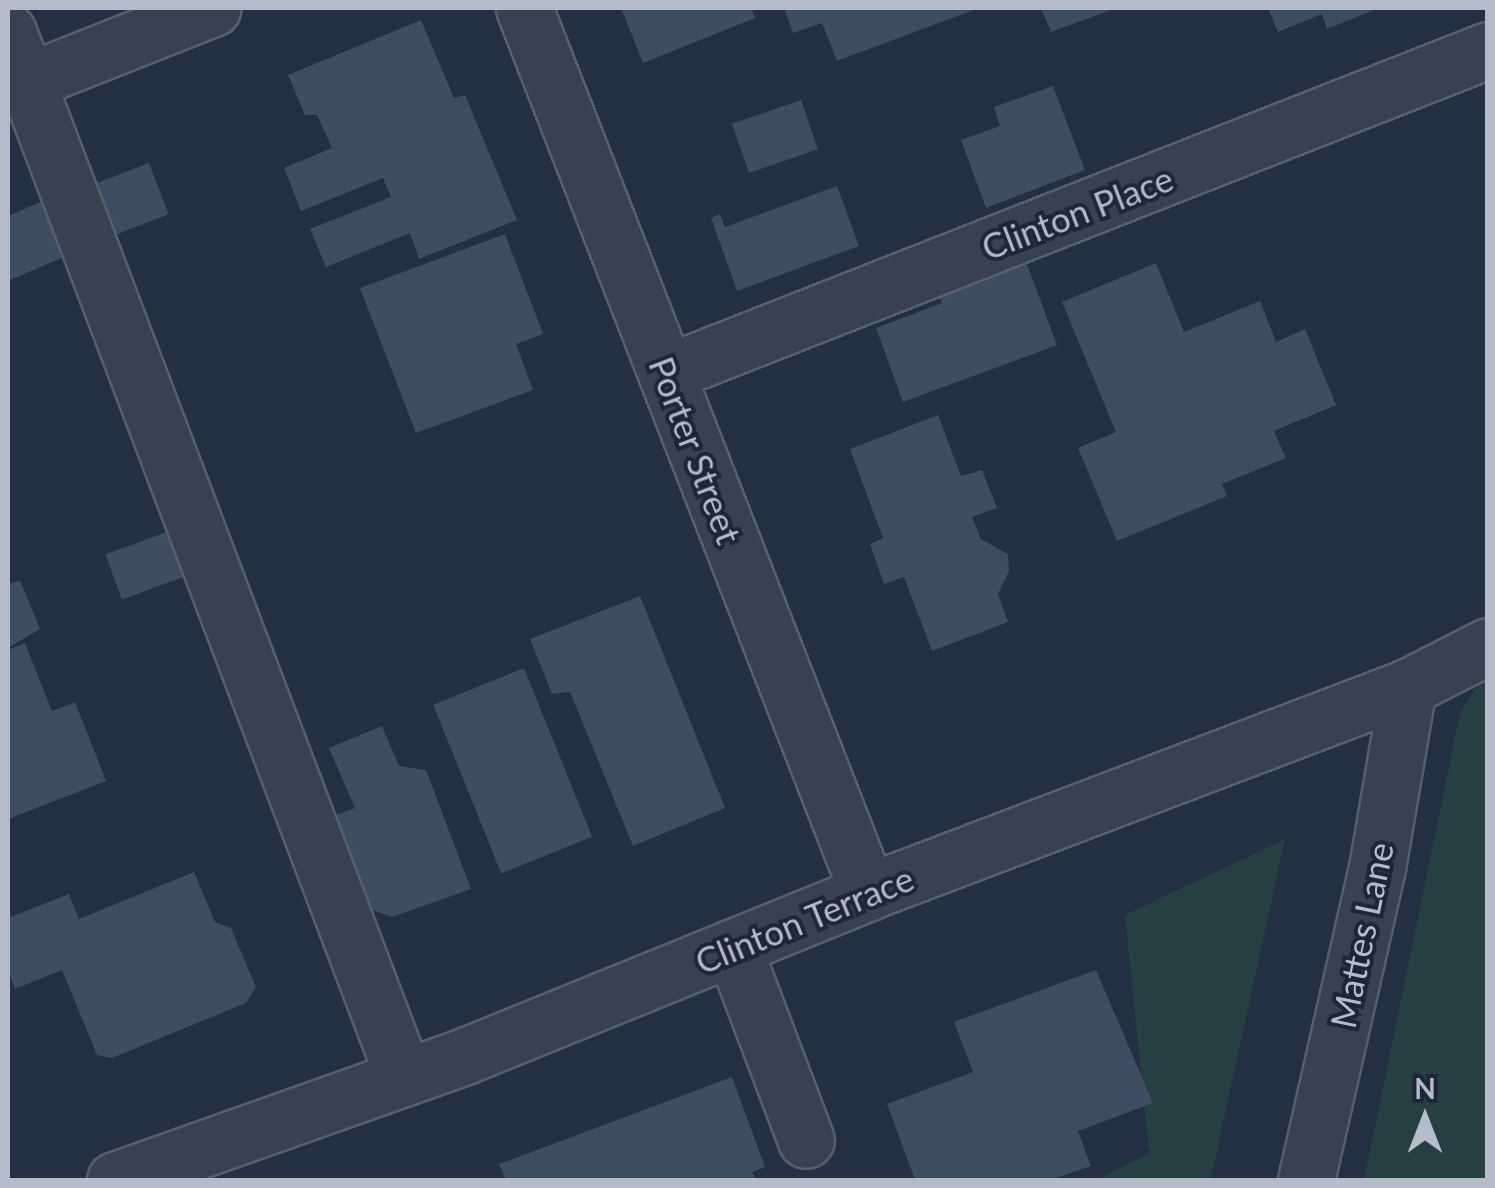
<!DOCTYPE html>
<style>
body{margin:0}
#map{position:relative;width:1495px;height:1188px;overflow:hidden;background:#232f42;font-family:Lato,sans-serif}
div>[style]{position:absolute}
.green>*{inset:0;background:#253f43}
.building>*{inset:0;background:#3e4d62;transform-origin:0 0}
.roads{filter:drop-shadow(2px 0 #555f6f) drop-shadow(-2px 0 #555f6f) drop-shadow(0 2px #555f6f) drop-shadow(0 -2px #555f6f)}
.minor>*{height:55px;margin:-27.5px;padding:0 27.5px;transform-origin:27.5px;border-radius:27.5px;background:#374152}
span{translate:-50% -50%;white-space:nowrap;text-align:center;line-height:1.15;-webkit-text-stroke:8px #1c2637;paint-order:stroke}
.street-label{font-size:35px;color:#b4bccc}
.frame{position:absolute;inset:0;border:10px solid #b4bccc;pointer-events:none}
.north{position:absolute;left:1375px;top:1068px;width:100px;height:100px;-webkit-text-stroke:8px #1c2637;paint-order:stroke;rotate:0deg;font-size:28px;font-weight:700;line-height:40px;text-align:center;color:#b4bccc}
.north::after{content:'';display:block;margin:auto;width:35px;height:45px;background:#b4bccc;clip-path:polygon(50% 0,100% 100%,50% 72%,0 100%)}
</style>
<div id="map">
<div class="green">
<i style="clip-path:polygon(1487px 671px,1487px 1180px,1364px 1180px,1460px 713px)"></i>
<i style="clip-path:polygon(1285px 839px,1211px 1178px,1219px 1180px,1097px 1180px,1149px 1153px,1125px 915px)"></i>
</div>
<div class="building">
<i style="clip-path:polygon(621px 8px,751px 8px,755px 18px,643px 63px)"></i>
<i style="clip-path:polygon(784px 8px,979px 8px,837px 61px,822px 23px,793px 33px)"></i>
<i style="clip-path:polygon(1041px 8px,1116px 8px,1051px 32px)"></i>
<i style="clip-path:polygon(1268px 8px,1379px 8px,1327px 29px,1322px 14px,1278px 32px)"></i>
<i style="clip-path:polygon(421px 20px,454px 98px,465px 95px,517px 220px,419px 259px,410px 233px,326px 267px,310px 229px,391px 197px,383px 178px,301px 211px,284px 168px,332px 148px,317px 115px,305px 115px,288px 75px)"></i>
<i style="clip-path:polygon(1053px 86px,1085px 170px,986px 208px,961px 140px,1000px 126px,994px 107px)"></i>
<i style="left:801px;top:100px;width:52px;height:73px;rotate:71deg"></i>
<i style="left:149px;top:163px;width:55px;height:66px;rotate:69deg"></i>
<i style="clip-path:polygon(837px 186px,859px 246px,737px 291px,711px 218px,720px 214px,725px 227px)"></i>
<i style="clip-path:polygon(50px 198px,73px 253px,8px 281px,8px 216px)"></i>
<i style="clip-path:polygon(505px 234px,543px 334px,516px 344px,533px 390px,416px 433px,360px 288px)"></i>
<i style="clip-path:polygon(1020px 245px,1057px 345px,903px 402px,876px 328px,942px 303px,933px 277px)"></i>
<i style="clip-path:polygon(1156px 263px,1184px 332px,1260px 301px,1276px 342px,1305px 329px,1336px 405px,1274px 431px,1286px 458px,1222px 484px,1227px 496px,1117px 541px,1078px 448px,1116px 432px,1062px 302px)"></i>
<i style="clip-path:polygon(938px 415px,961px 476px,982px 470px,997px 508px,972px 517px,981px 539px,1008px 554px,1009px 571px,998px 594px,1008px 622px,932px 651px,904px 577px,884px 584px,870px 544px,883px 538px,850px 449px)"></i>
<i style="left:175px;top:529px;width:48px;height:74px;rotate:70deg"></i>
<i style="clip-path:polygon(20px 580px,40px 629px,8px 648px,8px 585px)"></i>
<i style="clip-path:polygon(640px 596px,725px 808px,633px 846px,570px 692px,552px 694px,530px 639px)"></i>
<i style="clip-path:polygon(25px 643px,52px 711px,75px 702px,106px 781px,8px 819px,8px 650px)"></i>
<i style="left:524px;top:668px;width:182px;height:98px;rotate:68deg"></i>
<i style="clip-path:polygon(382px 726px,399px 766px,426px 770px,471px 889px,392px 917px,367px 908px,329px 818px,355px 808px,329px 748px)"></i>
<i style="clip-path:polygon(194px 872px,215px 922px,231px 928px,256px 987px,246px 1003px,112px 1058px,97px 1055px,62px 970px,15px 989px,8px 970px,8px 918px,69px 894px,79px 919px)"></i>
<i style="clip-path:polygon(1096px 970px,1153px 1103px,1078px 1131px,1091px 1166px,1050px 1180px,915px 1180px,887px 1104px,973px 1072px,954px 1022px)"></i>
<i style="clip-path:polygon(732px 1077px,765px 1167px,752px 1172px,756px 1180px,506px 1180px,499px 1164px)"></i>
</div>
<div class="roads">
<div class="minor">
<i style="left:524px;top:8px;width:949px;rotate:68.74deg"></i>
<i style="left:8px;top:32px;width:1118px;rotate:69.26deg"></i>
<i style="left:8px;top:89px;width:220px;rotate:-21.6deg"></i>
<i style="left:666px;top:373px;width:883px;rotate:-21.45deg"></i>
<i style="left:733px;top:947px;width:206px;rotate:69.3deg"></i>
<i style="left:115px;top:1180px;width:371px;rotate:-19.5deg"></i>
<i style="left:465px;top:1056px;width:435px;rotate:-22.1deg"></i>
<i style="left:868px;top:892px;width:578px;rotate:-20.79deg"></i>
<i style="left:1408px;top:687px;width:90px;rotate:-27.1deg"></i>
<i style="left:1306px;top:1180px;width:320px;rotate:-77.2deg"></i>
<i style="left:1377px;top:868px;width:184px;rotate:-80.3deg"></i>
</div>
</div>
<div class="street-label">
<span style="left:1077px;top:212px;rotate:-21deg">Clinton Place</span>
<span style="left:696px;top:450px;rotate:69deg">Porter Street</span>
<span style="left:804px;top:919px;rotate:-22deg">Clinton Terrace</span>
<span style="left:1361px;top:935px;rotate:-78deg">Mattes Lane</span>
</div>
<div class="frame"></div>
<div class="north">N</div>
</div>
